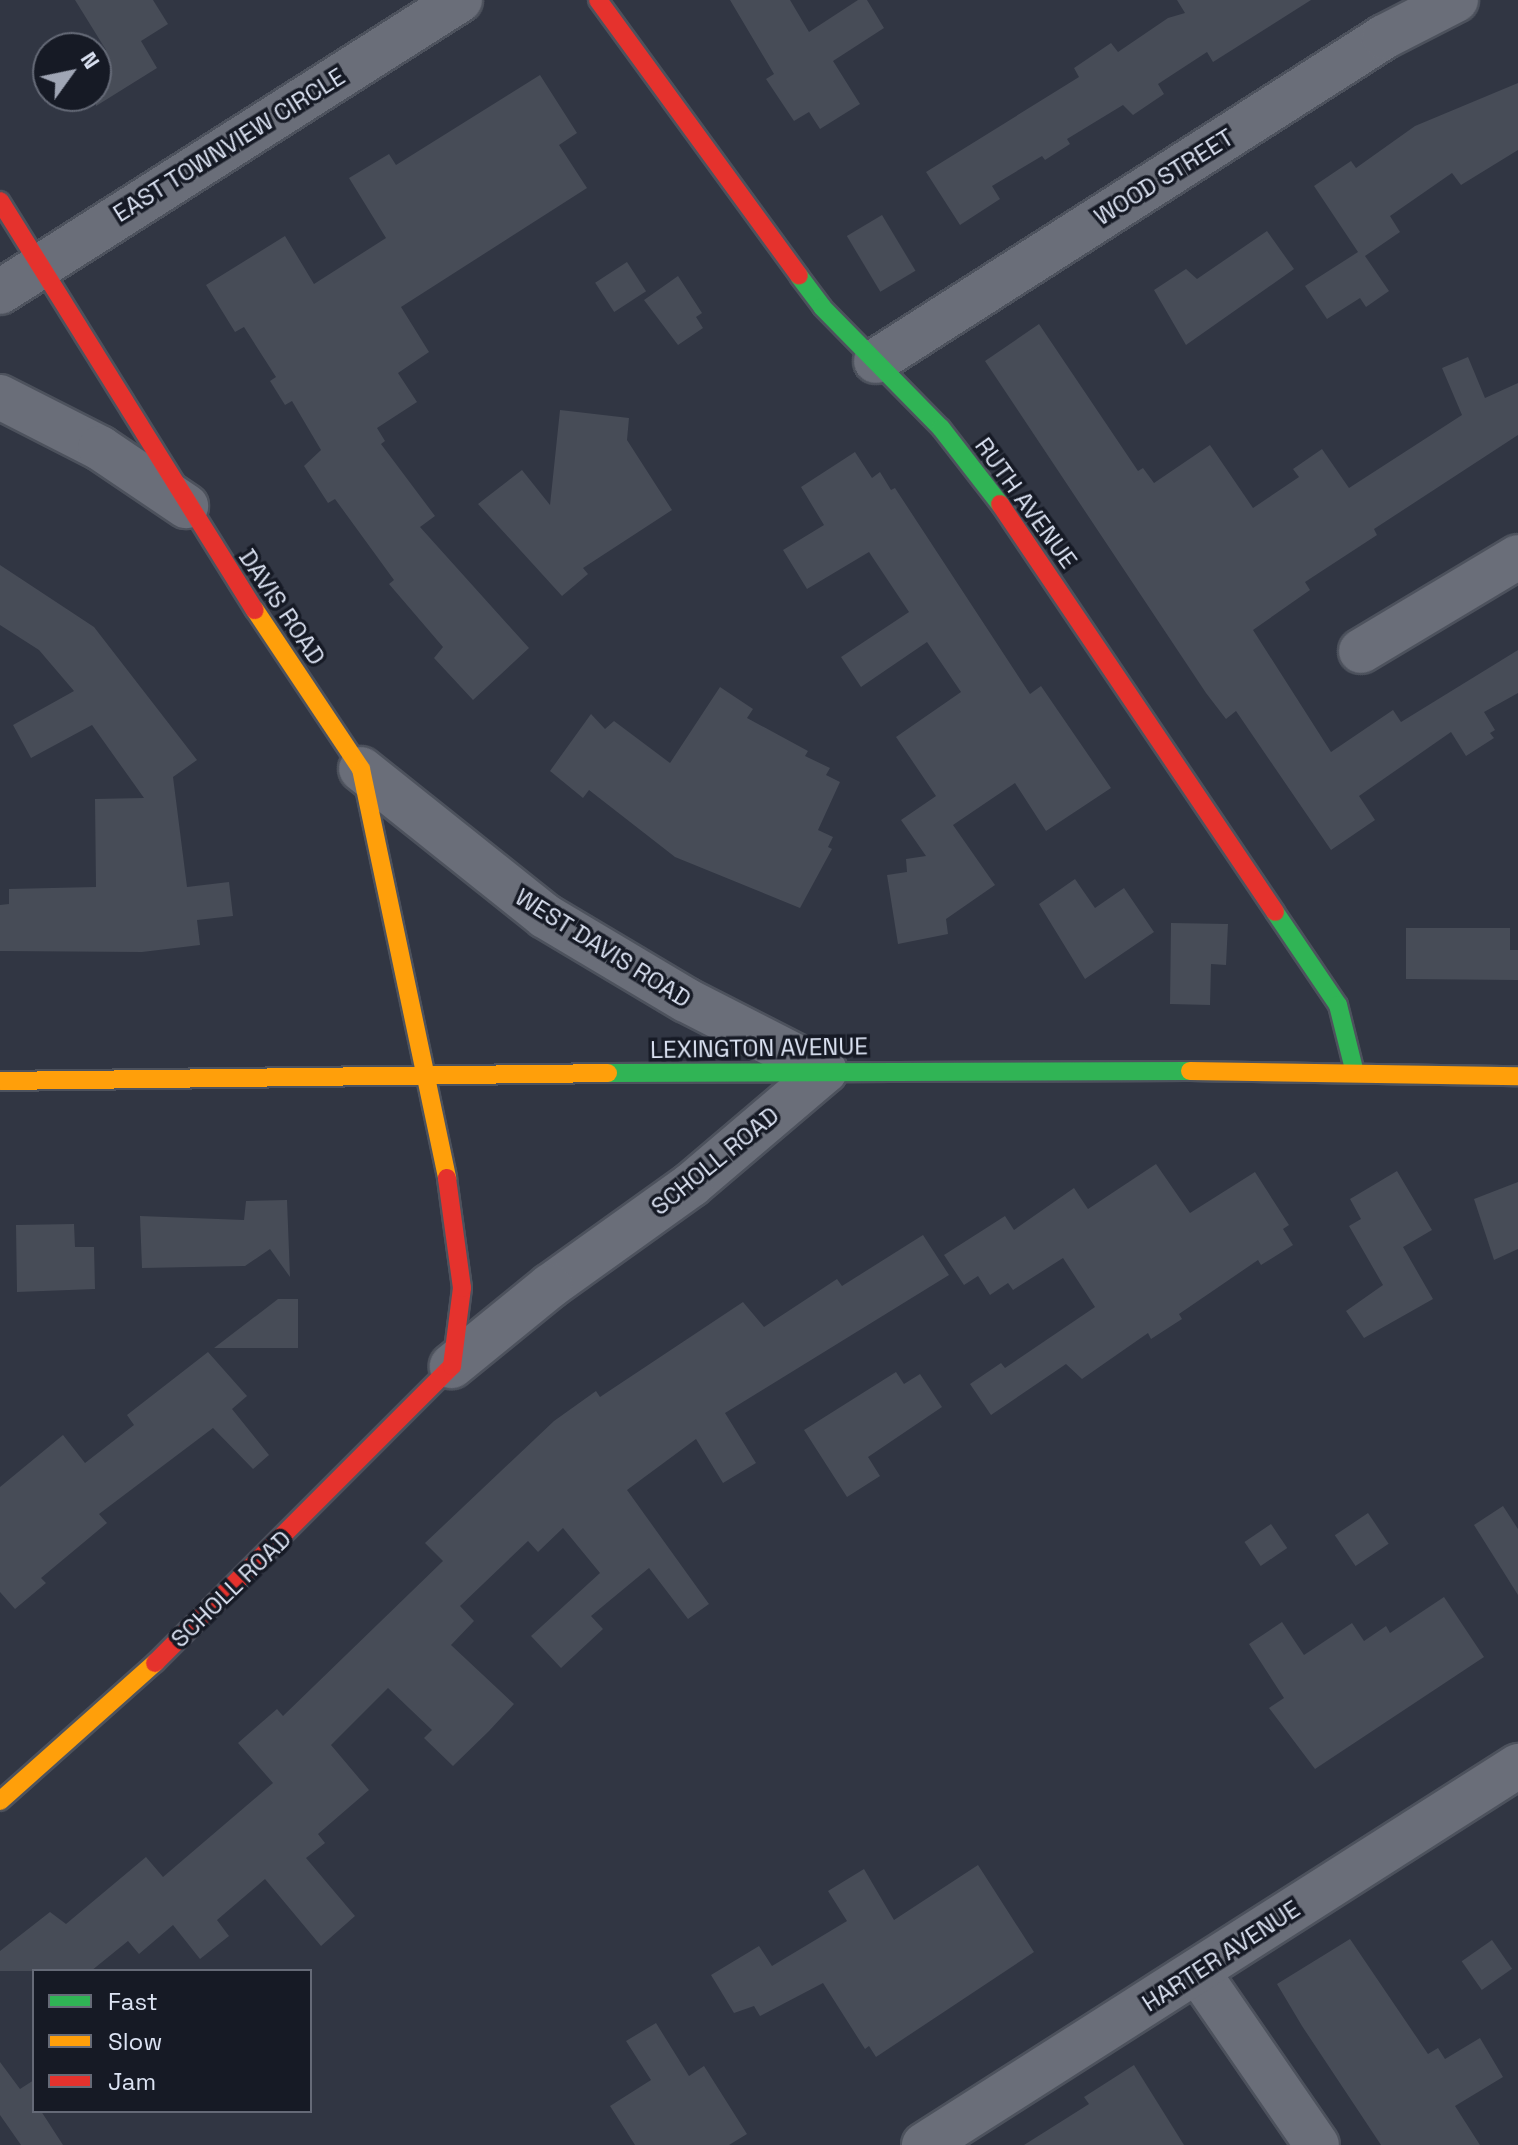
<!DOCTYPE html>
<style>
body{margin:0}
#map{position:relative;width:1518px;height:2145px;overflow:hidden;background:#313643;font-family:"Space Grotesk",sans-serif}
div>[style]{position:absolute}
.building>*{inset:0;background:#474c57;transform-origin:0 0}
.roads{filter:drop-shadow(2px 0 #4d525d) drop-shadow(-2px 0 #4d525d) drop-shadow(0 2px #4d525d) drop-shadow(0 -2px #4d525d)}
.street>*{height:44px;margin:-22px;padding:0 22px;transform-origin:22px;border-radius:22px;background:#6a6e79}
.fast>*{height:18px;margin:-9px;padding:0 9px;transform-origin:9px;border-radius:9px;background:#30b455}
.slow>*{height:18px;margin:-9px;padding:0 9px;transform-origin:9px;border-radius:9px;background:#ff9f0a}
.jam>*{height:18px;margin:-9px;padding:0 9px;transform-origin:9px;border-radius:9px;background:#e5322d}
span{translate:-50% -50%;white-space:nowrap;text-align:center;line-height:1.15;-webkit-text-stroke:7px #161a25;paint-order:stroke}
.street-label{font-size:24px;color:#dce3f3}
.legend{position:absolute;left:32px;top:1969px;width:280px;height:144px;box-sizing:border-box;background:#161a25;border:2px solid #656a77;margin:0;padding:10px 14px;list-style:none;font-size:24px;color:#dce3f3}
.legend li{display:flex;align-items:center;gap:16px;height:40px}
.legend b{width:40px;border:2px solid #656a77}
.north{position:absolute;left:32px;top:32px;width:80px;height:80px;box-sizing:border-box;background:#161a25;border:2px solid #656a77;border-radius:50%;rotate:57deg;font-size:22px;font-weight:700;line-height:32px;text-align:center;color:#dce3f3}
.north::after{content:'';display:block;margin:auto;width:28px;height:36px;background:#a0a6b5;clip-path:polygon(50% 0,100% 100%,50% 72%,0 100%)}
</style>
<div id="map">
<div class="building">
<i style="clip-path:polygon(75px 0,153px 0,168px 24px,141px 41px,157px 68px,96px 106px,96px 55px,106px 50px)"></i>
<i style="clip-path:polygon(730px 0,790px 0,809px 32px,858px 0,867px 0,884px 28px,833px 61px,860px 104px,820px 129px,809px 112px,794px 121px,766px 79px,774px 74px)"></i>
<i style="clip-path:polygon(1177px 0,1311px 0,1213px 62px,1207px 52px,1158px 84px,1164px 94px,1133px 115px,1123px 105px,1067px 139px,1070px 144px,1045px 160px,1042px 156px,992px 186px,1000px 199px,960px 225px,926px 172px,1079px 77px,1074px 68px,1111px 43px,1118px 52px,1168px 18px,1185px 13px)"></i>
<i style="clip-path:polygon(540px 75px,577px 133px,559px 145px,587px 188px,401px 307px,429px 352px,398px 373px,417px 402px,377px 428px,385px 441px,381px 444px,435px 516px,420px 527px,529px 648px,473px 700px,434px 658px,443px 647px,389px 584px,394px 580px,335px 499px,328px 503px,304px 466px,321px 450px,292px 401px,285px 405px,270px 381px,276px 377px,244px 327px,235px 332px,206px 285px,285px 236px,314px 284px,386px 238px,349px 178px,389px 154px,396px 165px)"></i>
<i style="clip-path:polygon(1518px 83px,1518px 150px,1461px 185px,1452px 173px,1390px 216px,1400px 232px,1365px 256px,1389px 291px,1366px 307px,1360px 298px,1327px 319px,1305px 286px,1358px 252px,1314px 186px,1351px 161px,1356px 168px,1415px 126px)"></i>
<i style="left:882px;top:215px;width:65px;height:41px;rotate:59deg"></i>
<i style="clip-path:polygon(1267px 231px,1294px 269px,1186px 345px,1154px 290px,1186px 269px,1197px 279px)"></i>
<i style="left:627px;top:262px;width:35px;height:38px;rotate:57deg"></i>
<i style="clip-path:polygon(678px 276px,702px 313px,696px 317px,703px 328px,678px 345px,644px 300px)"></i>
<i style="clip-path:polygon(1039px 324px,1138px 471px,1143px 468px,1154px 483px,1210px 445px,1253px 508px,1299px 477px,1293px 469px,1322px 449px,1349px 488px,1462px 415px,1442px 368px,1468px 357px,1485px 398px,1518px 383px,1518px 435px,1374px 529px,1377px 535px,1305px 582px,1310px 590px,1253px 630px,1331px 752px,1393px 710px,1401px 722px,1518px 650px,1518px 693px,1484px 712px,1495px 730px,1490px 733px,1494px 738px,1466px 756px,1451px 732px,1359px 796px,1375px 820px,1331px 850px,1236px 711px,1226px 719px,1206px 693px,985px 361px)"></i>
<i style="clip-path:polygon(560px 410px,629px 418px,627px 440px,672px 510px,583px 568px,588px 574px,562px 596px,478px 504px,522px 470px,550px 505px)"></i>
<i style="clip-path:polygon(855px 452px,872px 478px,880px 472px,891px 490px,895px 488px,1030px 694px,1041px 686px,1111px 788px,1046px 831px,1015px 783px,953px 825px,995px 885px,946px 919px,948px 934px,898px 944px,887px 875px,907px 872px,906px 859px,926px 856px,901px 820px,936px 796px,896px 737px,961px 692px,927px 642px,861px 687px,841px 657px,909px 612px,869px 552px,807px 589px,783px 550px,824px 525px,801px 487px)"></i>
<i style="clip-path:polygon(0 565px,94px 627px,197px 760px,173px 777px,187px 887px,229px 882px,233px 916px,197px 920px,200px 945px,142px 952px,0 951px,0 905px,9px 904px,9px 889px,96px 887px,95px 799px,144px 798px,92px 725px,31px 758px,13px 725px,74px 691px,39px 650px,0 625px)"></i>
<i style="clip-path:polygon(720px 687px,753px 709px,747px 718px,808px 751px,805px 756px,830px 768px,826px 775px,840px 782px,818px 830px,833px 837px,828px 847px,832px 849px,800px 908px,675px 857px,589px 790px,583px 798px,550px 771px,591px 714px,605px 729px,614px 721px,670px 763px)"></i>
<i style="clip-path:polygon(1075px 879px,1095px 908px,1124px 888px,1154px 932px,1085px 979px,1039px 904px)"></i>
<i style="clip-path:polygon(1171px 923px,1228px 924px,1226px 965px,1211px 964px,1210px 1005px,1170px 1004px)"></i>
<i style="clip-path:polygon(1406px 928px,1510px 928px,1510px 950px,1518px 950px,1518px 980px,1406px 979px)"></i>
<i style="clip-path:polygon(1156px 1164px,1190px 1213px,1255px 1172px,1289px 1225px,1283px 1229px,1293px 1245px,1261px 1265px,1258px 1260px,1179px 1314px,1182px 1319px,1151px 1339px,1148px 1333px,1082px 1379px,1066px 1364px,991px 1415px,970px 1384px,1001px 1363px,1005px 1368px,1095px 1307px,1063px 1258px,1013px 1290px,1008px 1283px,990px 1295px,978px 1276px,964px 1285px,944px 1255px,1005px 1216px,1014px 1230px,1074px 1188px,1088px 1209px)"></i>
<i style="clip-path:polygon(1397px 1171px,1432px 1230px,1403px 1247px,1433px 1299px,1364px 1338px,1346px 1311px,1383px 1285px,1349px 1226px,1361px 1219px,1350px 1199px)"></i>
<i style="clip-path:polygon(1518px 1182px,1518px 1249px,1494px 1260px,1474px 1199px)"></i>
<i style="clip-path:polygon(287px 1200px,290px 1277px,270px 1249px,245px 1266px,142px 1268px,140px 1216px,244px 1220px,246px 1201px)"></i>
<i style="clip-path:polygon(74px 1224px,75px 1247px,94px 1247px,95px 1289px,17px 1292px,16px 1225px)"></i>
<i style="clip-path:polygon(923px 1235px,949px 1275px,725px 1413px,756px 1463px,723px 1483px,696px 1439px,627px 1490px,709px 1604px,688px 1619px,649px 1568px,591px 1616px,603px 1629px,561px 1668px,531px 1636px,600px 1573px,563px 1528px,538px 1552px,528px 1541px,460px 1606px,474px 1621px,451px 1645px,514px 1704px,489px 1731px,453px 1766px,424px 1738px,432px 1730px,388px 1688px,331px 1745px,369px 1790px,318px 1834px,325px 1843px,306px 1858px,355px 1916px,321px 1946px,265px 1879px,217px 1920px,229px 1936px,200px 1959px,173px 1925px,139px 1954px,128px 1941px,91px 1971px,0 1971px,0 1951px,50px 1912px,66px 1924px,146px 1857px,163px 1877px,273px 1783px,238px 1743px,277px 1709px,283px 1716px,443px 1561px,425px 1543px,554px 1421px,596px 1391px,600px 1397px,743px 1302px,764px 1327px,837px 1279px,842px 1286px)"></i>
<i style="clip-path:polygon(278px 1299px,298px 1299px,298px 1348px,214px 1348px)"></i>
<i style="clip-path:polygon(208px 1352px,247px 1396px,232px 1409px,269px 1455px,253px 1469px,213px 1428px,99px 1514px,107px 1523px,41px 1578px,46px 1583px,15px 1609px,0 1592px,0 1487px,63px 1435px,85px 1463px,134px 1425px,127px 1415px)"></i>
<i style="clip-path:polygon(896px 1372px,904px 1384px,920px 1374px,942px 1407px,868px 1457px,880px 1476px,847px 1497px,804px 1430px)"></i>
<i style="clip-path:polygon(1503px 1506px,1518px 1529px,1518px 1595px,1474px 1525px)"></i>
<i style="left:1368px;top:1513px;width:37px;height:40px;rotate:56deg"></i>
<i style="left:1271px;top:1524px;width:29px;height:32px;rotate:56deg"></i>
<i style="clip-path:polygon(1444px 1597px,1484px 1657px,1315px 1769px,1269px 1708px,1284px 1698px,1249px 1644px,1282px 1622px,1304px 1655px,1352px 1623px,1364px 1641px,1386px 1626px,1390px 1633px)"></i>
<i style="clip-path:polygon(978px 1865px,1034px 1952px,876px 2057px,869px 2046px,865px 2049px,823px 1983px,760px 2016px,754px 2006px,734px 2013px,711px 1975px,759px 1946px,772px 1966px,847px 1921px,828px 1891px,864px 1869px,894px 1920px)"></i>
<i style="clip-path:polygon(1350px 1939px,1428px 2054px,1438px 2048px,1445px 2059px,1480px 2038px,1503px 2077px,1455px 2106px,1480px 2145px,1381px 2145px,1302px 2026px,1277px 1984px)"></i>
<i style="left:1492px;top:1940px;width:35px;height:37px;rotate:55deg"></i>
<i style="clip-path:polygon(656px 2023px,689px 2076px,704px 2066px,747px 2134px,729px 2145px,635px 2145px,610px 2106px,651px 2080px,626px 2041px)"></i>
<i style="clip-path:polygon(0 2062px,20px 2089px,34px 2080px,34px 2111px,41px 2111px,63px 2145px,21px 2145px,0 2115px)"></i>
<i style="clip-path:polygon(1134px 2065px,1184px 2145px,1024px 2145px,1089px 2104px,1084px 2097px)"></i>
</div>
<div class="roads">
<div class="street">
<i style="left:0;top:292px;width:545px;rotate:-32.41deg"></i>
<i style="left:876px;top:361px;width:603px;rotate:-32.53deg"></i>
<i style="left:1384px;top:37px;width:81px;rotate:-27.2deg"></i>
<i style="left:0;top:397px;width:112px;rotate:27deg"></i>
<i style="left:100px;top:448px;width:104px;rotate:34deg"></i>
<i style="left:1361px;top:651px;width:183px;rotate:-30.9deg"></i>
<i style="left:361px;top:769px;width:236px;rotate:38.6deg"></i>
<i style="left:545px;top:916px;width:164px;rotate:30.8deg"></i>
<i style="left:686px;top:1000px;width:156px;rotate:27.1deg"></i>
<i style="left:825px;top:1071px;width:176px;rotate:139.6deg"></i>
<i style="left:691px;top:1185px;width:173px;rotate:144.4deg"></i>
<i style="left:550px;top:1286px;width:127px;rotate:140.8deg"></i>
<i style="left:1197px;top:1971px;width:211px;rotate:55.4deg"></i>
<i style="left:924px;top:2145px;width:705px;rotate:-32.54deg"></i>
</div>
<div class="fast">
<i style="left:799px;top:276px;width:39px;rotate:53deg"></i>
<i style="left:822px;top:307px;width:170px;rotate:45.5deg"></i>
<i style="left:941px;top:428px;width:96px;rotate:52.2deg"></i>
<i style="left:1275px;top:912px;width:112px;rotate:55.9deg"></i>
<i style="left:1338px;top:1005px;width:70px;rotate:76deg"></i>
<i style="left:608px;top:1073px;width:582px;rotate:-0.2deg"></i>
</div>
<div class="slow">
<i style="left:255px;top:610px;width:191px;rotate:56.3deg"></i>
<i style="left:361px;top:769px;width:418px;rotate:78.1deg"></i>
<i style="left:1190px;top:1071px;width:328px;rotate:0.9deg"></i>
<i style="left:0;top:1081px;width:608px;rotate:-0.75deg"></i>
<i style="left:0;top:1801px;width:208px;rotate:-41.7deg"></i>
</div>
<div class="jam">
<i style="left:598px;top:0;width:341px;rotate:53.9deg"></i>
<i style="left:0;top:201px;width:482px;rotate:58.1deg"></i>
<i style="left:1000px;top:504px;width:492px;rotate:56deg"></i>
<i style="left:155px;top:1663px;width:420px;rotate:-45deg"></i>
<i style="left:452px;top:1366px;width:79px;rotate:-82.7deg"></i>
<i style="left:462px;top:1288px;width:111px;rotate:-97.8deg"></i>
</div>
</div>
<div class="street-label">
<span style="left:229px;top:145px;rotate:-32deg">EAST TOWNVIEW CIRCLE</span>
<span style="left:1164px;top:177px;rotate:-32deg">WOOD STREET</span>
<span style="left:1026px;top:503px;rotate:54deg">RUTH AVENUE</span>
<span style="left:282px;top:607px;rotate:56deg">DAVIS ROAD</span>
<span style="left:603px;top:948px;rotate:32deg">WEST DAVIS ROAD</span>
<span style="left:759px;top:1048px;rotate:-1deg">LEXINGTON AVENUE</span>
<span style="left:715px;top:1161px;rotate:-39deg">SCHOLL ROAD</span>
<span style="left:231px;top:1589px;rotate:-44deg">SCHOLL ROAD</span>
<span style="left:1221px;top:1956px;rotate:-33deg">HARTER AVENUE</span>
</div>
<ul class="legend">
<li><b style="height:10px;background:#30b455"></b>Fast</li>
<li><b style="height:10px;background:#ff9f0a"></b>Slow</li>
<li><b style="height:10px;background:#e5322d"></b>Jam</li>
</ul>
<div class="north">N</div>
</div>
